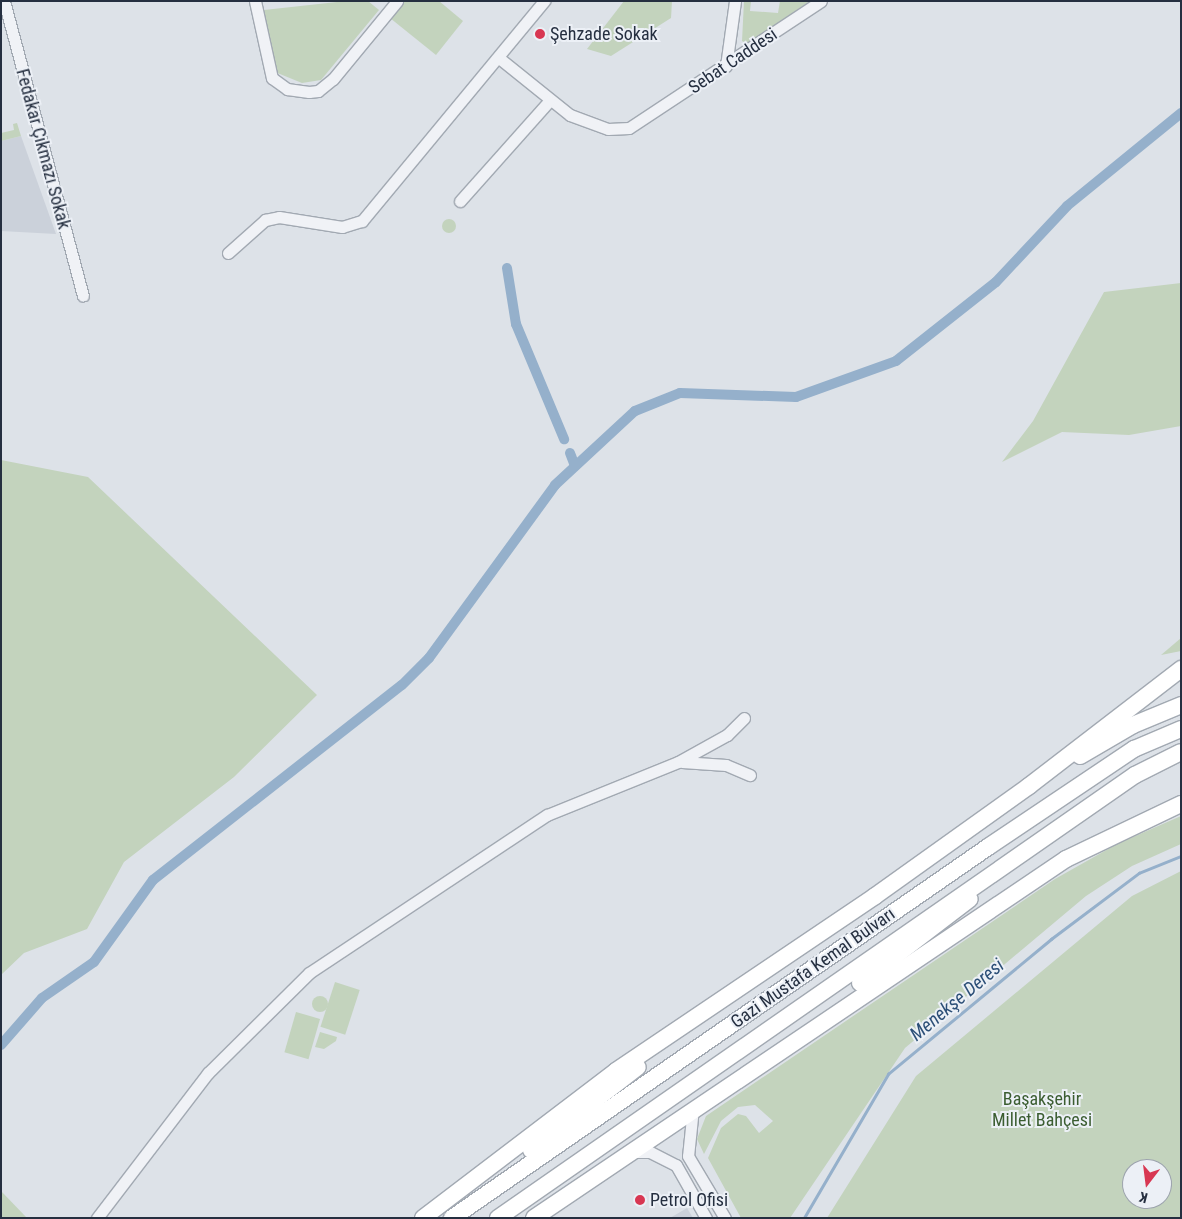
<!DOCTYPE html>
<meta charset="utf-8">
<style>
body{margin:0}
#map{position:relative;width:1182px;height:1219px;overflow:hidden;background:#dde2e8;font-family:"Roboto Condensed",sans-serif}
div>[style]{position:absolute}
.built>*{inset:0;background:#cbd1da}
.green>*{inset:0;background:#c3d3bd;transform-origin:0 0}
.round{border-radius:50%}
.stream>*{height:2.5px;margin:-1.25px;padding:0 1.25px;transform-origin:1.25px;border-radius:1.25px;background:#95b0cb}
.canal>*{height:10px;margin:-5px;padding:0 5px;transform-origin:5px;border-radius:5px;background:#95b0cb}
.roads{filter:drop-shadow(1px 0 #a2a9b2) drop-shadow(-1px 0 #a2a9b2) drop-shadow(0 1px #a2a9b2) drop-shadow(0 -1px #a2a9b2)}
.minor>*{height:11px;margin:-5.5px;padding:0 5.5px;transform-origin:5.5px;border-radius:5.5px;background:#f0f2f6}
.highway>*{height:16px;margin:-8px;padding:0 8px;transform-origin:8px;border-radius:8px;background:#fff}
.dots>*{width:14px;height:14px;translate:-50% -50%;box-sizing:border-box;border:2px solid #ecf0f6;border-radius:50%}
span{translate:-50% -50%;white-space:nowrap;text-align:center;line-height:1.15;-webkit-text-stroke:4px #ecf0f6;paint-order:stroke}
.poi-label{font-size:18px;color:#252f40}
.left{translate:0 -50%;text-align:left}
.street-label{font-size:18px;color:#252f40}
.park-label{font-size:18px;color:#3b5d31}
.water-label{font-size:19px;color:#2c4f77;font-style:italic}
.frame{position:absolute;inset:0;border:2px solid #252f40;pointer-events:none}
.north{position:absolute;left:1122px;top:1159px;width:50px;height:50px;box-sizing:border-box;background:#ecf0f6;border:1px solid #9ca3ad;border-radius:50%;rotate:195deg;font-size:14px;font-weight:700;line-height:20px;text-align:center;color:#252f40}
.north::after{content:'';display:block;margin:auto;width:18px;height:22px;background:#d83752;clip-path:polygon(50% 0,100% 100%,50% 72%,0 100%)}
</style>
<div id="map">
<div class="built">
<i style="clip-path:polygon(21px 136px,56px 234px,1px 231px,1px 141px)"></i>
<i style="clip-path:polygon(687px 1208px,693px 1218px,670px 1218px)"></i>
</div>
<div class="green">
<i style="clip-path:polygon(346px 1px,368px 1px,379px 10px,321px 80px,302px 83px,275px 72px,264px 10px)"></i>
<i style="clip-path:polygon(404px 1px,439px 1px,463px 21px,436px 55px,390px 18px)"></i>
<i style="clip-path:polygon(624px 1px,672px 1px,671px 18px,611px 56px,587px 49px)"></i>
<i style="clip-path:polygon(744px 1px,751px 1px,750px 11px,778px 13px,780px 1px,810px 1px,747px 44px,742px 41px)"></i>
<i style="clip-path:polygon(17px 123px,21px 136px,1px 141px,1px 133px,14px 130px,13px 124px)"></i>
<i class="round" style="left:442px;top:219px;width:14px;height:14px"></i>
<i style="clip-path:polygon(1181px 283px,1181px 426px,1129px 435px,1062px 432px,1002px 462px,1033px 421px,1104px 292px)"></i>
<i style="clip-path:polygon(1px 460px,88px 477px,317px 695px,234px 777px,124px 862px,87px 929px,24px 953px,1px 975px)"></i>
<i style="clip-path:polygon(1181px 638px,1181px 651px,1161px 655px)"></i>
<i style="clip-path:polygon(1181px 816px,1181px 844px,1132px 866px,1086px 896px,905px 1048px,790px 1218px,741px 1218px,708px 1158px,721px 1128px,738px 1114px,746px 1116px,759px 1133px,773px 1121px,755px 1105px,738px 1107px,721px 1121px,704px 1154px,697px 1139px,706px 1116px,1055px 879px,1117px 844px)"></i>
<i style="clip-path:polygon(evenodd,1181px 871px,1181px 1218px,827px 1218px,916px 1076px,1132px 896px,1181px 871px,1132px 1169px,1162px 1169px,1162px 1199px,1132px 1199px,1132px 1169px)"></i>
<i style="left:335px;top:982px;width:26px;height:47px;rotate:18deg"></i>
<i class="round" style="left:312px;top:996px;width:16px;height:16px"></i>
<i style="left:296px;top:1012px;width:25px;height:42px;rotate:16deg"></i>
<i style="clip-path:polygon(320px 1032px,337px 1037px,336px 1041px,324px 1049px,315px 1047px)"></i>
<i style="clip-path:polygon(1px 1191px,27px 1218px,1px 1218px)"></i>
</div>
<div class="stream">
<i style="left:804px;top:1218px;width:167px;rotate:-59.7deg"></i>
<i style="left:888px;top:1074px;width:212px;rotate:-39.6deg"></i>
<i style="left:1051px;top:939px;width:110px;rotate:-36.9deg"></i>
<i style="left:1139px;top:873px;width:45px;rotate:-22deg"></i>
</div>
<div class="canal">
<i style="left:507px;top:268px;width:57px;rotate:80.9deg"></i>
<i style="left:516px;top:324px;width:125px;rotate:67.3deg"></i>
<i style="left:570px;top:453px;width:14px;rotate:69deg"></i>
<i style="left:1px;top:1045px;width:62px;rotate:-48.9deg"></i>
<i style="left:42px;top:998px;width:63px;rotate:-34.7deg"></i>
<i style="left:94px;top:962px;width:101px;rotate:-54.3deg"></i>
<i style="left:153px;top:880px;width:316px;rotate:-38.1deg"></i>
<i style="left:402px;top:685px;width:38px;rotate:-45deg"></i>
<i style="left:429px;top:658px;width:214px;rotate:-53.9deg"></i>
<i style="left:555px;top:485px;width:109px;rotate:-42.8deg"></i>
<i style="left:635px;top:411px;width:48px;rotate:-21.8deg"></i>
<i style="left:680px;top:393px;width:116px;rotate:2deg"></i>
<i style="left:796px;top:397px;width:106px;rotate:-19.8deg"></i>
<i style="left:896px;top:361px;width:127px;rotate:-38.3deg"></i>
<i style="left:996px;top:282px;width:104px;rotate:-46.9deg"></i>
<i style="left:1067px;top:206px;width:147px;rotate:-39.2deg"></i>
</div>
<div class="roads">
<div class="minor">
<i style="left:4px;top:1px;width:305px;rotate:75deg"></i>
<i style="left:255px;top:1px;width:79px;rotate:77.6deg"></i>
<i style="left:272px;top:78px;width:19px;rotate:36deg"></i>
<i style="left:287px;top:89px;width:22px;rotate:8deg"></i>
<i style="left:309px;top:92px;width:9px;rotate:-6deg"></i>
<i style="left:318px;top:91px;width:19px;rotate:-39deg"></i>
<i style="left:333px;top:79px;width:101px;rotate:-50.6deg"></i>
<i style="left:499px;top:58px;width:91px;rotate:38.8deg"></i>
<i style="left:570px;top:115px;width:40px;rotate:20.2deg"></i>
<i style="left:608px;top:129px;width:21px;rotate:-3deg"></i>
<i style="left:629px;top:128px;width:230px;rotate:-33.5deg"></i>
<i style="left:726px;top:66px;width:66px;rotate:-82.1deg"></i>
<i style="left:460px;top:201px;width:134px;rotate:-48.3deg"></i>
<i style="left:228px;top:253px;width:50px;rotate:-41.7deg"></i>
<i style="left:265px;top:220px;width:14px;rotate:-12deg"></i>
<i style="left:279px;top:217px;width:64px;rotate:9deg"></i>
<i style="left:342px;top:227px;width:21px;rotate:-17deg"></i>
<i style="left:362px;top:221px;width:286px;rotate:-50.4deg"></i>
<i style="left:682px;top:762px;width:44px;rotate:3.9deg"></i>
<i style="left:726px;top:765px;width:26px;rotate:23deg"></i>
<i style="left:693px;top:1108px;width:48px;rotate:95.9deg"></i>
<i style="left:688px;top:1156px;width:72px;rotate:59.2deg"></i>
<i style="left:631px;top:1152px;width:19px"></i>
<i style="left:650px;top:1152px;width:29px;rotate:27deg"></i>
<i style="left:676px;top:1165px;width:61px;rotate:60.5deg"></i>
<i style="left:97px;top:1218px;width:183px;rotate:-52.6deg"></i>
<i style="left:208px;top:1073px;width:142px;rotate:-44.7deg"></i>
<i style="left:309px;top:973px;width:286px;rotate:-33.6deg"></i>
<i style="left:547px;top:815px;width:141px;rotate:-22deg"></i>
<i style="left:678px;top:762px;width:56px;rotate:-28.9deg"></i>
<i style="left:727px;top:735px;width:24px;rotate:-45deg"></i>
</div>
<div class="highway">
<i style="left:1080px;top:756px;width:61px;rotate:-30.3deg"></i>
<i style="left:1133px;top:725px;width:52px;rotate:-22.6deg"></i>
<i style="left:860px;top:983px;width:138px;rotate:-37.4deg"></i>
<i style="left:531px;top:1150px;width:135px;rotate:-37.8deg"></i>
<i style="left:423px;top:1218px;width:243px;rotate:-37.3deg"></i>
<i style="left:616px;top:1071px;width:313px;rotate:-34deg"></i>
<i style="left:875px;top:896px;width:189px;rotate:-35.5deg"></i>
<i style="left:1029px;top:786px;width:192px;rotate:-37.6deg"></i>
<i style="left:452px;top:1218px;width:652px;rotate:-34.69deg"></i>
<i style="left:988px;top:847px;width:176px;rotate:-33.9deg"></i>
<i style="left:1134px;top:749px;width:51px;rotate:-23.1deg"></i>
<i style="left:498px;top:1218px;width:776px;rotate:-34.82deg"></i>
<i style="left:1135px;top:775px;width:51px;rotate:-26.6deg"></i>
<i style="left:534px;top:1218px;width:642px;rotate:-34.01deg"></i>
<i style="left:1066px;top:859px;width:127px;rotate:-25.6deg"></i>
</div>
</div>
<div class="dots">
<i style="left:540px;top:34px;background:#d83752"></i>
<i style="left:640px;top:1200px;background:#d83752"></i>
</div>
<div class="poi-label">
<span class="left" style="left:550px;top:34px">Şehzade Sokak</span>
<span class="left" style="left:650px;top:1200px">Petrol Ofisi</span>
</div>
<div class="street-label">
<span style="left:733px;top:61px;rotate:-34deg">Sebat Caddesi</span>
<span style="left:43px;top:149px;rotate:75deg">Fedakar Çıkmazı Sokak</span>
<span style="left:813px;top:968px;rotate:-35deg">Gazi Mustafa Kemal Bulvarı</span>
</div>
<div class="park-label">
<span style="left:1042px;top:1110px">Başakşehir<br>Millet Bahçesi</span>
</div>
<div class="water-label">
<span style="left:957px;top:1000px;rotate:-40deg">Menekşe Deresi</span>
</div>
<div class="frame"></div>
<div class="north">K</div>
</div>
